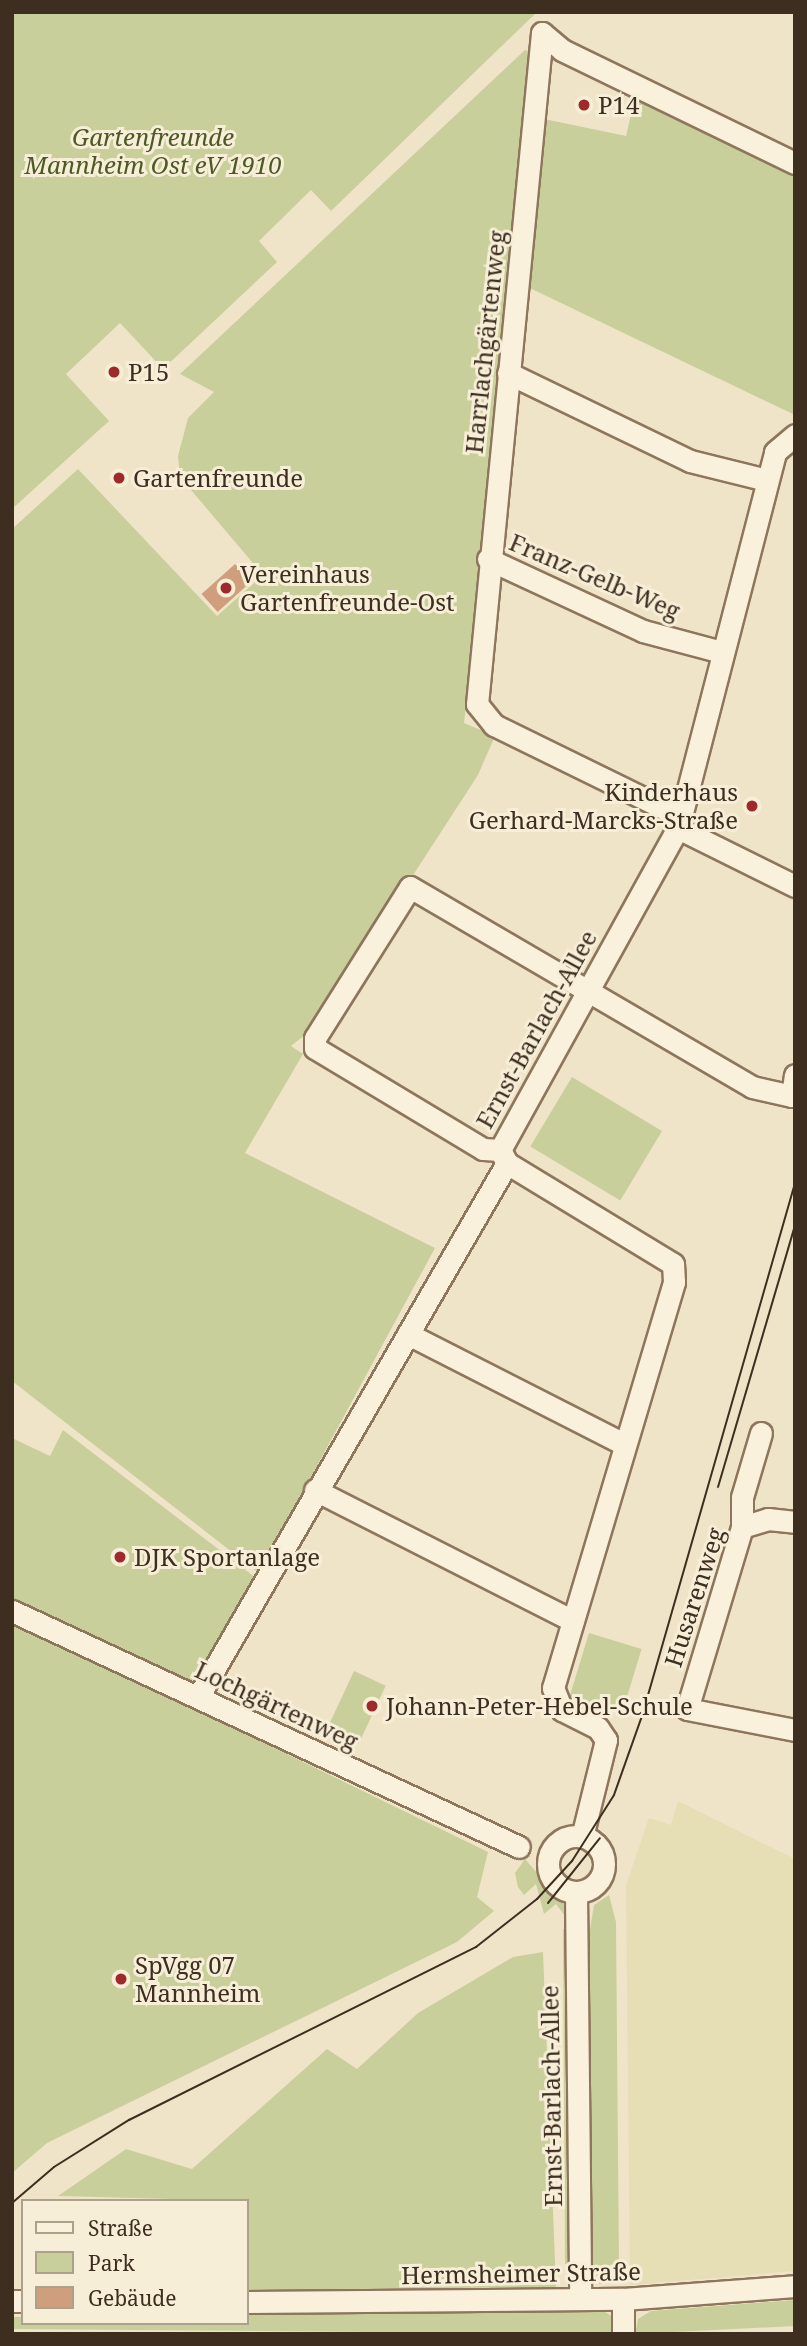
<!DOCTYPE html>
<meta charset="utf-8">
<style>
body{margin:0}
#map{position:relative;width:807px;height:2346px;overflow:hidden;background:#f0e4c8;font-family:"Noto Serif",serif}
div>[style]{position:absolute}
.farmland>*{inset:0;background:#e6deb5}
.green>*{inset:0;background:#c9cf9b;transform-origin:0 0}
.building>*{inset:0;background:#cf9f7d;transform-origin:0 0}
.roads{filter:drop-shadow(2px 0 #8d765c) drop-shadow(-2px 0 #8d765c) drop-shadow(0 2px #8d765c) drop-shadow(0 -2px #8d765c)}
.minor>*{height:21px;margin:-10.5px;padding:0 10.5px;transform-origin:10.5px;border-radius:10.5px;background:#faf1dc}
.minor>.ring{margin:-10.5px;padding:0;box-sizing:content-box;background:none;border:21px solid #faf1dc;border-radius:50%}
.tram>*{height:2px;margin:-1px;padding:0 1px;transform-origin:1px;border-radius:1px;background:#3d2e20}
.dots>*{width:19px;height:19px;translate:-50% -50%;box-sizing:border-box;border:4px solid #f7eed8;border-radius:50%}
span{translate:-50% -50%;white-space:nowrap;text-align:center;line-height:1.15;-webkit-text-stroke:6px #f7eed8;paint-order:stroke}
.poi-label{font-size:24px;color:#3d2e20}
.left{translate:0 -50%;text-align:left}
.right{translate:-100% -50%;text-align:right}
.park-label{font-size:24px;color:#4d5a26;font-style:italic}
.street-label{font-size:24px;color:#3d2e20}
.frame{position:absolute;inset:0;border:14px solid #3d2e20;pointer-events:none}
.legend{position:absolute;left:21px;top:2199px;width:228px;height:126px;box-sizing:border-box;background:#f7eed8;border:2px solid #ada18e;margin:0;padding:9px 12px;list-style:none;font-size:21px;color:#3d2e20}
.legend li{display:flex;align-items:center;gap:14px;height:35px}
.legend b{width:35px;border:2px solid #ada18e}
</style>
<div id="map">
<div class="farmland">
<i style="clip-path:polygon(678px 1801px,795px 1859px,795px 2271px,630px 2285px,626px 1885px,649px 1818px,671px 1825px)"></i>
</div>
<div class="green">
<i style="clip-path:polygon(12px 12px,537px 12px,331px 211px,311px 190px,259px 241px,277px 262px,163px 369px,120px 323px,66px 374px,109px 421px,12px 509px)"></i>
<i style="clip-path:polygon(525px 50px,534px 53px,530px 116px,626px 136px,635px 97px,795px 176px,795px 415px,513px 280px,464px 723px,495px 736px,478px 775px,314px 1028px,291px 1046px,303px 1054px,245px 1153px,435px 1248px,259px 1573px,12px 1381px,12px 529px,78px 469px,217px 616px,263px 575px,180px 477px,178px 456px,188px 418px,214px 392px,180px 374px)"></i>
<i style="left:572px;top:1077px;width:105px;height:81px;rotate:31deg"></i>
<i style="clip-path:polygon(63px 1430px,256px 1578px,200px 1677px,184px 1683px,12px 1603px,12px 1438px,50px 1456px)"></i>
<i style="clip-path:polygon(12px 1620px,488px 1852px,477px 1897px,494px 1911px,457px 1942px,47px 2143px,12px 2173px)"></i>
<i style="left:589px;top:1633px;width:55px;height:66px;rotate:17deg"></i>
<i style="left:354px;top:1671px;width:35px;height:64px;rotate:25deg"></i>
<i style="clip-path:polygon(525px 1859px,564px 1904px,568px 1920px,556px 1904px,544px 1914px,536px 1884px,524px 1895px,518px 1887px,515px 1873px)"></i>
<i style="clip-path:polygon(609px 1895px,616px 1922px,619px 2265px,614px 2284px,599px 2284px,590px 2270px,583px 1930px,590px 1929px,594px 1905px)"></i>
<i style="clip-path:polygon(563px 1929px,569px 1929px,572px 2264px,565px 2264px)"></i>
<i style="clip-path:polygon(543px 1952px,556px 2287px,247px 2290px,247px 2201px,58px 2196px,126px 2149px,192px 2169px,327px 2049px,357px 2069px,418px 2013px,513px 1957px)"></i>
<i style="clip-path:polygon(795px 2300px,795px 2326px,635px 2334px,638px 2319px,651px 2311px)"></i>
<i style="clip-path:polygon(599px 2308px,613px 2317px,613px 2334px,12px 2329px,12px 2317px,23px 2317px,23px 2323px,247px 2323px,247px 2311px)"></i>
</div>
<div class="building">
<i style="left:235px;top:564px;width:24px;height:45px;rotate:48deg"></i>
</div>
<div class="roads">
<div class="minor">
<i style="left:542px;top:33px;width:674px;rotate:95.53deg"></i>
<i style="left:477px;top:704px;width:27px;rotate:51deg"></i>
<i style="left:494px;top:725px;width:209px;rotate:26.1deg"></i>
<i style="left:542px;top:33px;width:26px;rotate:40deg"></i>
<i style="left:562px;top:50px;width:259px;rotate:25.9deg"></i>
<i style="left:508px;top:373px;width:202px;rotate:25.8deg"></i>
<i style="left:690px;top:461px;width:79px;rotate:13.9deg"></i>
<i style="left:488px;top:559px;width:171px;rotate:24.9deg"></i>
<i style="left:643px;top:631px;width:82px;rotate:14.9deg"></i>
<i style="left:678px;top:828px;width:131px;rotate:26.4deg"></i>
<i style="left:500px;top:1150px;width:17px;rotate:-177deg"></i>
<i style="left:483px;top:1149px;width:196px;rotate:-149deg"></i>
<i style="left:315px;top:1048px;width:10px;rotate:-90deg"></i>
<i style="left:315px;top:1038px;width:178px;rotate:-57.8deg"></i>
<i style="left:410px;top:887px;width:396px;rotate:30.3deg"></i>
<i style="left:752px;top:1087px;width:41px;rotate:12.7deg"></i>
<i style="left:792px;top:1096px;width:21px;rotate:-82deg"></i>
<i style="left:408px;top:1334px;width:242px;rotate:27deg"></i>
<i style="left:761px;top:1433px;width:67px;rotate:106.5deg"></i>
<i style="left:742px;top:1497px;width:30px;rotate:90deg"></i>
<i style="left:742px;top:1527px;width:190px;rotate:106.8deg"></i>
<i style="left:687px;top:1709px;width:110px;rotate:11deg"></i>
<i style="left:315px;top:1490px;width:289px;rotate:26.9deg"></i>
<i style="left:742px;top:1527px;width:27px;rotate:-17deg"></i>
<i style="left:768px;top:1519px;width:27px;rotate:6deg"></i>
<i style="left:12px;top:1611px;width:559px;rotate:24.96deg"></i>
<i style="left:198px;top:1697px;width:617px;rotate:-59.94deg"></i>
<i class="ring" style="left:548px;top:1836px;width:35px;height:35px"></i>
<i style="left:582px;top:1837px;width:100px;rotate:-76.1deg"></i>
<i style="left:606px;top:1740px;width:14px;rotate:-124deg"></i>
<i style="left:598px;top:1728px;width:40px;rotate:-153.4deg"></i>
<i style="left:562px;top:1710px;width:24px;rotate:-112deg"></i>
<i style="left:553px;top:1688px;width:424px;rotate:-73.4deg"></i>
<i style="left:674px;top:1282px;width:18px;rotate:-93deg"></i>
<i style="left:673px;top:1264px;width:194px;rotate:-148.7deg"></i>
<i style="left:507px;top:1163px;width:15px;rotate:-118deg"></i>
<i style="left:500px;top:1150px;width:368px;rotate:-61.1deg"></i>
<i style="left:678px;top:828px;width:388px;rotate:-75.5deg"></i>
<i style="left:775px;top:452px;width:26px;rotate:-40deg"></i>
<i style="left:576px;top:1893px;width:406px;rotate:89.4deg"></i>
<i style="left:623px;top:2299px;width:35px;rotate:90deg"></i>
<i style="left:12px;top:2301px;width:11px"></i>
<i style="left:247px;top:2302px;width:376px;rotate:-0.5deg"></i>
<i style="left:623px;top:2299px;width:172px;rotate:-4.3deg"></i>
</div>
</div>
<div class="tram">
<i style="left:718px;top:1487px;width:272px;rotate:-73.6deg"></i>
<i style="left:548px;top:1903px;width:83px;rotate:-51.3deg"></i>
<i style="left:12px;top:2203px;width:55px;rotate:-40.6deg"></i>
<i style="left:54px;top:2167px;width:89px;rotate:-32.1deg"></i>
<i style="left:129px;top:2120px;width:388px;rotate:-26.5deg"></i>
<i style="left:476px;top:1947px;width:78px;rotate:-38.2deg"></i>
<i style="left:537px;top:1899px;width:52px;rotate:-47.4deg"></i>
<i style="left:572px;top:1861px;width:78px;rotate:-57.5deg"></i>
<i style="left:614px;top:1795px;width:84px;rotate:-70.5deg"></i>
<i style="left:642px;top:1716px;width:555px;rotate:-73.98deg"></i>
</div>
<div class="dots">
<i style="left:584px;top:105px;background:#9e2a2b"></i>
<i style="left:114px;top:372px;background:#9e2a2b"></i>
<i style="left:119px;top:478px;background:#9e2a2b"></i>
<i style="left:226px;top:588px;background:#9e2a2b"></i>
<i style="left:752px;top:806px;background:#9e2a2b"></i>
<i style="left:120px;top:1557px;background:#9e2a2b"></i>
<i style="left:372px;top:1706px;background:#9e2a2b"></i>
<i style="left:121px;top:1979px;background:#9e2a2b"></i>
</div>
<div class="poi-label">
<span class="left" style="left:598px;top:105px">P14</span>
<span class="left" style="left:128px;top:372px">P15</span>
<span class="left" style="left:133px;top:478px">Gartenfreunde</span>
<span class="left" style="left:240px;top:588px">Vereinhaus<br>Gartenfreunde-Ost</span>
<span class="right" style="left:738px;top:806px">Kinderhaus<br>Gerhard-Marcks-Straße</span>
<span class="left" style="left:134px;top:1557px">DJK Sportanlage</span>
<span class="left" style="left:386px;top:1706px">Johann-Peter-Hebel-Schule</span>
<span class="left" style="left:135px;top:1979px">SpVgg 07<br>Mannheim</span>
</div>
<div class="park-label">
<span style="left:153px;top:151px">Gartenfreunde<br>Mannheim Ost eV 1910</span>
</div>
<div class="street-label">
<span style="left:485px;top:342px;rotate:-84deg">Harrlachgärtenweg</span>
<span style="left:595px;top:576px;rotate:23deg">Franz-Gelb-Weg</span>
<span style="left:536px;top:1029px;rotate:-61deg">Ernst-Barlach-Allee</span>
<span style="left:694px;top:1597px;rotate:-72deg">Husarenweg</span>
<span style="left:277px;top:1705px;rotate:25deg">Lochgärtenweg</span>
<span style="left:551px;top:2096px;rotate:-91deg">Ernst-Barlach-Allee</span>
<span style="left:521px;top:2273px;rotate:-1deg">Hermsheimer Straße</span>
</div>
<div class="frame"></div>
<ul class="legend">
<li><b style="height:9px;background:#faf1dc"></b>Straße</li>
<li><b style="height:19px;background:#c9cf9b"></b>Park</li>
<li><b style="height:19px;background:#cf9f7d"></b>Gebäude</li>
</ul>
</div>
